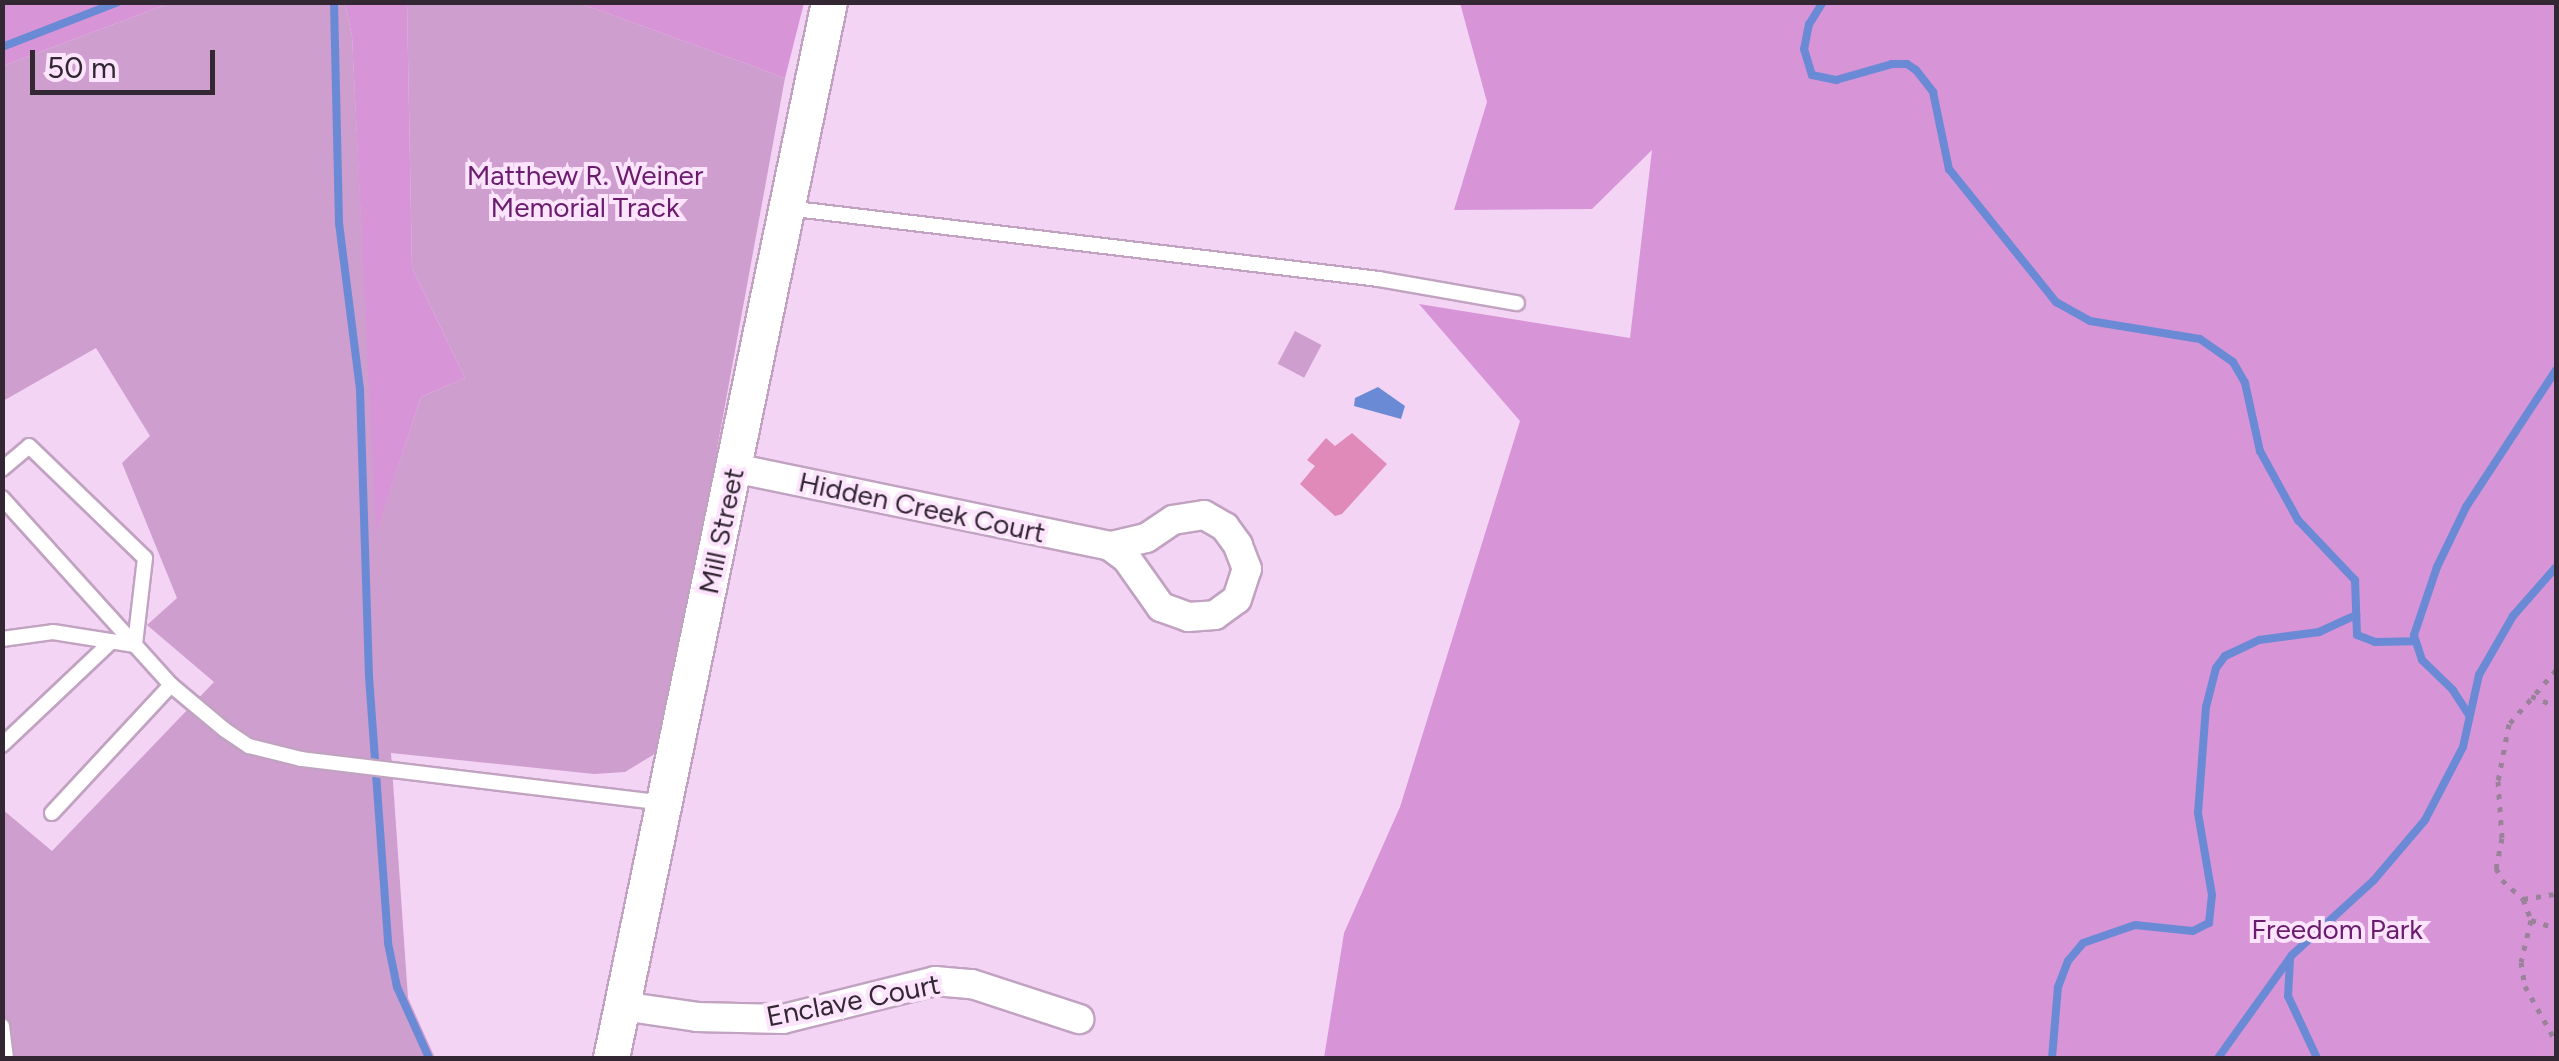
<!DOCTYPE html>
<style>
body{margin:0}
#map{position:relative;width:2559px;height:1061px;overflow:hidden;background:#f4d4f4;font-family:Figtree,sans-serif}
div>[style]{position:absolute}
.green>*{inset:0;background:#ce9ece;transform-origin:0 0}
.forest>*{inset:0;background:#d795d8}
.water>*{inset:0;background:#6b8ad5}
.stream>*{height:8px;margin:-4px;padding:0 4px;transform-origin:4px;border-radius:4px;background:#6b8ad5}
.building>*{inset:0;background:#df8ab9}
.path>*{height:5px;margin-top:-2.5px;transform-origin:0;background:repeating-linear-gradient(90deg,#9a839a 0 5px,transparent 0 13px)}
.roads{filter:drop-shadow(2px 0 #c1a3c1) drop-shadow(-2px 0 #c1a3c1) drop-shadow(0 2px #c1a3c1) drop-shadow(0 -2px #c1a3c1)}
.service>*{height:14px;margin:-7px;padding:0 7px;transform-origin:7px;border-radius:7px;background:#fff}
.minor>*{height:28px;margin:-14px;padding:0 14px;transform-origin:14px;border-radius:14px;background:#fff}
.tertiary>*{height:35px;margin:-17.5px;padding:0 17.5px;transform-origin:17.5px;border-radius:17.5px;background:#fff}
span{translate:-50% -50%;white-space:nowrap;text-align:center;line-height:1.15;-webkit-text-stroke:8px #fde4fd;paint-order:stroke}
.park-label{font-size:28px;color:#6b1c6e}
.street-label{font-size:28px;color:#332733}
.frame{position:absolute;inset:0;border:5px solid #332733;pointer-events:none}
.scale{position:absolute;left:30px;top:50px;width:185px;height:45px;box-sizing:border-box;border:5px solid #332733;border-top:0;padding-left:12px;font-size:30px;line-height:35px;white-space:nowrap;color:#332733;-webkit-text-stroke:8px #fde4fd;paint-order:stroke}
</style>
<div id="map">
<div class="green">
<i style="clip-path:polygon(170px 3px,345px 3px,352px 36px,377px 531px,421px 397px,465px 378px,412px 268px,407px 3px,579px 3px,785px 78px,664px 738px,653px 755px,625px 772px,594px 774px,391px 753px,408px 998px,435px 1058px,3px 1058px,2px 809px,52px 851px,214px 682px,147px 625px,177px 598px,122px 463px,150px 436px,96px 348px,3px 401px,3px 66px)"></i>
<i style="left:1295px;top:331px;width:30px;height:37px;rotate:28deg"></i>
</div>
<div class="forest">
<i style="clip-path:polygon(3px 2px,170px 2px,170px 3px,3px 66px)"></i>
<i style="clip-path:polygon(345px 3px,407px 3px,412px 268px,465px 378px,421px 397px,376px 535px,352px 36px)"></i>
<i style="clip-path:polygon(579px 3px,804px 2px,804px 3px,785px 78px)"></i>
<i style="clip-path:polygon(1460px 3px,2556px 3px,2556px 1058px,1324px 1058px,1344px 933px,1400px 807px,1520px 421px,1419px 304px,1630px 338px,1652px 150px,1592px 209px,1454px 210px,1487px 102px)"></i>
</div>
<div class="water">
<i style="clip-path:polygon(1378px 387px,1405px 406px,1401px 419px,1354px 406px,1355px 398px)"></i>
</div>
<div class="stream">
<i style="left:334px;top:2px;width:221px;rotate:88.7deg"></i>
<i style="left:339px;top:223px;width:168px;rotate:82.8deg"></i>
<i style="left:360px;top:390px;width:286px;rotate:88.2deg"></i>
<i style="left:369px;top:676px;width:268px;rotate:85.9deg"></i>
<i style="left:388px;top:943px;width:45px;rotate:78.4deg"></i>
<i style="left:397px;top:987px;width:78px;rotate:65.7deg"></i>
<i style="left:1823px;top:2px;width:26px;rotate:122deg"></i>
<i style="left:1809px;top:24px;width:25px;rotate:101deg"></i>
<i style="left:1804px;top:49px;width:27px;rotate:73deg"></i>
<i style="left:1812px;top:75px;width:25px;rotate:12deg"></i>
<i style="left:1836px;top:80px;width:58px;rotate:-15.9deg"></i>
<i style="left:1892px;top:64px;width:15px"></i>
<i style="left:1907px;top:64px;width:11px;rotate:34deg"></i>
<i style="left:1916px;top:70px;width:28px;rotate:52deg"></i>
<i style="left:1933px;top:92px;width:79px;rotate:78.3deg"></i>
<i style="left:1949px;top:169px;width:171px;rotate:51.2deg"></i>
<i style="left:2056px;top:302px;width:39px;rotate:29deg"></i>
<i style="left:2090px;top:321px;width:111px;rotate:9.3deg"></i>
<i style="left:2200px;top:339px;width:40px;rotate:34.9deg"></i>
<i style="left:2233px;top:362px;width:24px;rotate:60deg"></i>
<i style="left:2245px;top:383px;width:70px;rotate:77.6deg"></i>
<i style="left:2260px;top:451px;width:79px;rotate:61.2deg"></i>
<i style="left:2298px;top:520px;width:83px;rotate:46.5deg"></i>
<i style="left:2355px;top:580px;width:55px;rotate:87.9deg"></i>
<i style="left:2357px;top:635px;width:19px;rotate:21deg"></i>
<i style="left:2375px;top:642px;width:39px;rotate:-1deg"></i>
<i style="left:2px;top:47px;width:124px;rotate:-21.2deg"></i>
<i style="left:2469px;top:715px;width:30px;rotate:-123deg"></i>
<i style="left:2453px;top:690px;width:43px;rotate:-135.9deg"></i>
<i style="left:2422px;top:660px;width:26px;rotate:-108deg"></i>
<i style="left:2414px;top:635px;width:72px;rotate:-71.3deg"></i>
<i style="left:2437px;top:567px;width:67px;rotate:-64.2deg"></i>
<i style="left:2466px;top:507px;width:164px;rotate:-56.7deg"></i>
<i style="left:2290px;top:959px;width:37px;rotate:93deg"></i>
<i style="left:2288px;top:996px;width:68px;rotate:64.9deg"></i>
<i style="left:2052px;top:1058px;width:71px;rotate:-85.2deg"></i>
<i style="left:2058px;top:987px;width:28px;rotate:-69deg"></i>
<i style="left:2068px;top:961px;width:23px;rotate:-50deg"></i>
<i style="left:2083px;top:943px;width:55px;rotate:-19.1deg"></i>
<i style="left:2135px;top:925px;width:58px;rotate:5.9deg"></i>
<i style="left:2193px;top:931px;width:18px;rotate:-27deg"></i>
<i style="left:2209px;top:923px;width:28px;rotate:-84deg"></i>
<i style="left:2212px;top:895px;width:83px;rotate:-99.7deg"></i>
<i style="left:2198px;top:813px;width:106px;rotate:-85.7deg"></i>
<i style="left:2206px;top:707px;width:40px;rotate:-75.6deg"></i>
<i style="left:2216px;top:668px;width:15px;rotate:-53deg"></i>
<i style="left:2225px;top:656px;width:38px;rotate:-25deg"></i>
<i style="left:2259px;top:640px;width:61px;rotate:-7.6deg"></i>
<i style="left:2319px;top:632px;width:41px;rotate:-24.7deg"></i>
<i style="left:2218px;top:1058px;width:127px;rotate:-54.3deg"></i>
<i style="left:2292px;top:955px;width:111px;rotate:-42.4deg"></i>
<i style="left:2374px;top:880px;width:79px;rotate:-49.6deg"></i>
<i style="left:2425px;top:820px;width:82px;rotate:-62.5deg"></i>
<i style="left:2463px;top:747px;width:74px;rotate:-77.5deg"></i>
<i style="left:2479px;top:675px;width:68px;rotate:-60deg"></i>
<i style="left:2513px;top:616px;width:65px;rotate:-48.7deg"></i>
</div>
<div class="building">
<i style="clip-path:polygon(1352px 433px,1387px 464px,1342px 514px,1335px 516px,1300px 484px,1315px 466px,1307px 460px,1326px 438px,1335px 446px)"></i>
</div>
<div class="path">
<i style="left:2556px;top:670px;width:72px;rotate:131deg"></i>
<i style="left:2509px;top:724px;width:58px;rotate:100.9deg"></i>
<i style="left:2498px;top:781px;width:57px;rotate:86deg"></i>
<i style="left:2502px;top:838px;width:31px;rotate:101deg"></i>
<i style="left:2496px;top:868px;width:13px;rotate:63deg"></i>
<i style="left:2502px;top:880px;width:28px;rotate:42deg"></i>
<i style="left:2523px;top:899px;width:22px;rotate:69deg"></i>
<i style="left:2531px;top:920px;width:43px;rotate:103.4deg"></i>
<i style="left:2521px;top:962px;width:24px;rotate:81deg"></i>
<i style="left:2525px;top:986px;width:64px;rotate:61deg"></i>
<i style="left:2531px;top:696px;width:27px;rotate:22deg"></i>
<i style="left:2523px;top:899px;width:33px;rotate:-9deg"></i>
<i style="left:2531px;top:920px;width:26px;rotate:18deg"></i>
</div>
<div class="roads">
<div class="service">
<i style="left:787px;top:208px;width:596px;rotate:6.84deg"></i>
<i style="left:1379px;top:279px;width:140px;rotate:9.9deg"></i>
<i style="left:2px;top:469px;width:35px;rotate:-40deg"></i>
<i style="left:29px;top:446px;width:161px;rotate:44deg"></i>
<i style="left:145px;top:558px;width:88px;rotate:96.6deg"></i>
<i style="left:135px;top:645px;width:198px;rotate:-132.1deg"></i>
<i style="left:2px;top:639px;width:51px;rotate:-7.8deg"></i>
<i style="left:53px;top:632px;width:83px;rotate:9deg"></i>
<i style="left:135px;top:645px;width:54px;rotate:48deg"></i>
<i style="left:171px;top:685px;width:70px;rotate:39.8deg"></i>
<i style="left:225px;top:730px;width:29px;rotate:34deg"></i>
<i style="left:249px;top:746px;width:54px;rotate:14deg"></i>
<i style="left:301px;top:759px;width:364px;rotate:6.9deg"></i>
<i style="left:2px;top:745px;width:151px;rotate:-43.4deg"></i>
<i style="left:52px;top:813px;width:175px;rotate:-47.1deg"></i>
<i style="left:2px;top:1026px;width:32px;rotate:83deg"></i>
</div>
<div class="minor">
<i style="left:734px;top:468px;width:384px;rotate:11.7deg"></i>
<i style="left:1110px;top:546px;width:21px;rotate:37deg"></i>
<i style="left:1127px;top:559px;width:59px;rotate:54.7deg"></i>
<i style="left:1161px;top:607px;width:29px;rotate:20deg"></i>
<i style="left:1188px;top:617px;width:27px;rotate:-4deg"></i>
<i style="left:1215px;top:615px;width:27px;rotate:-36deg"></i>
<i style="left:1237px;top:599px;width:32px;rotate:-72deg"></i>
<i style="left:1247px;top:569px;width:26px;rotate:-111deg"></i>
<i style="left:1238px;top:545px;width:22px;rotate:-126deg"></i>
<i style="left:1225px;top:527px;width:24px;rotate:-150deg"></i>
<i style="left:1204px;top:515px;width:31px;rotate:171deg"></i>
<i style="left:1173px;top:520px;width:32px;rotate:146deg"></i>
<i style="left:1146px;top:538px;width:37px;rotate:167deg"></i>
<i style="left:622px;top:1006px;width:76px;rotate:8.3deg"></i>
<i style="left:697px;top:1017px;width:86px;rotate:1.3deg"></i>
<i style="left:783px;top:1019px;width:157px;rotate:-14deg"></i>
<i style="left:935px;top:981px;width:37px;rotate:5deg"></i>
<i style="left:972px;top:984px;width:113px;rotate:18.1deg"></i>
</div>
<div class="tertiary">
<i style="left:611px;top:1058px;width:1078px;rotate:-78.34deg"></i>
</div>
</div>
<div class="park-label">
<span style="left:585px;top:191px">Matthew R. Weiner<br>Memorial Track</span>
<span style="left:2337px;top:929px">Freedom Park</span>
</div>
<div class="street-label">
<span style="left:922px;top:507px;rotate:12deg">Hidden Creek Court</span>
<span style="left:721px;top:531px;rotate:-78deg">Mill Street</span>
<span style="left:853px;top:1000px;rotate:-11deg">Enclave Court</span>
</div>
<div class="frame"></div>
<div class="scale">50 m</div>
</div>
